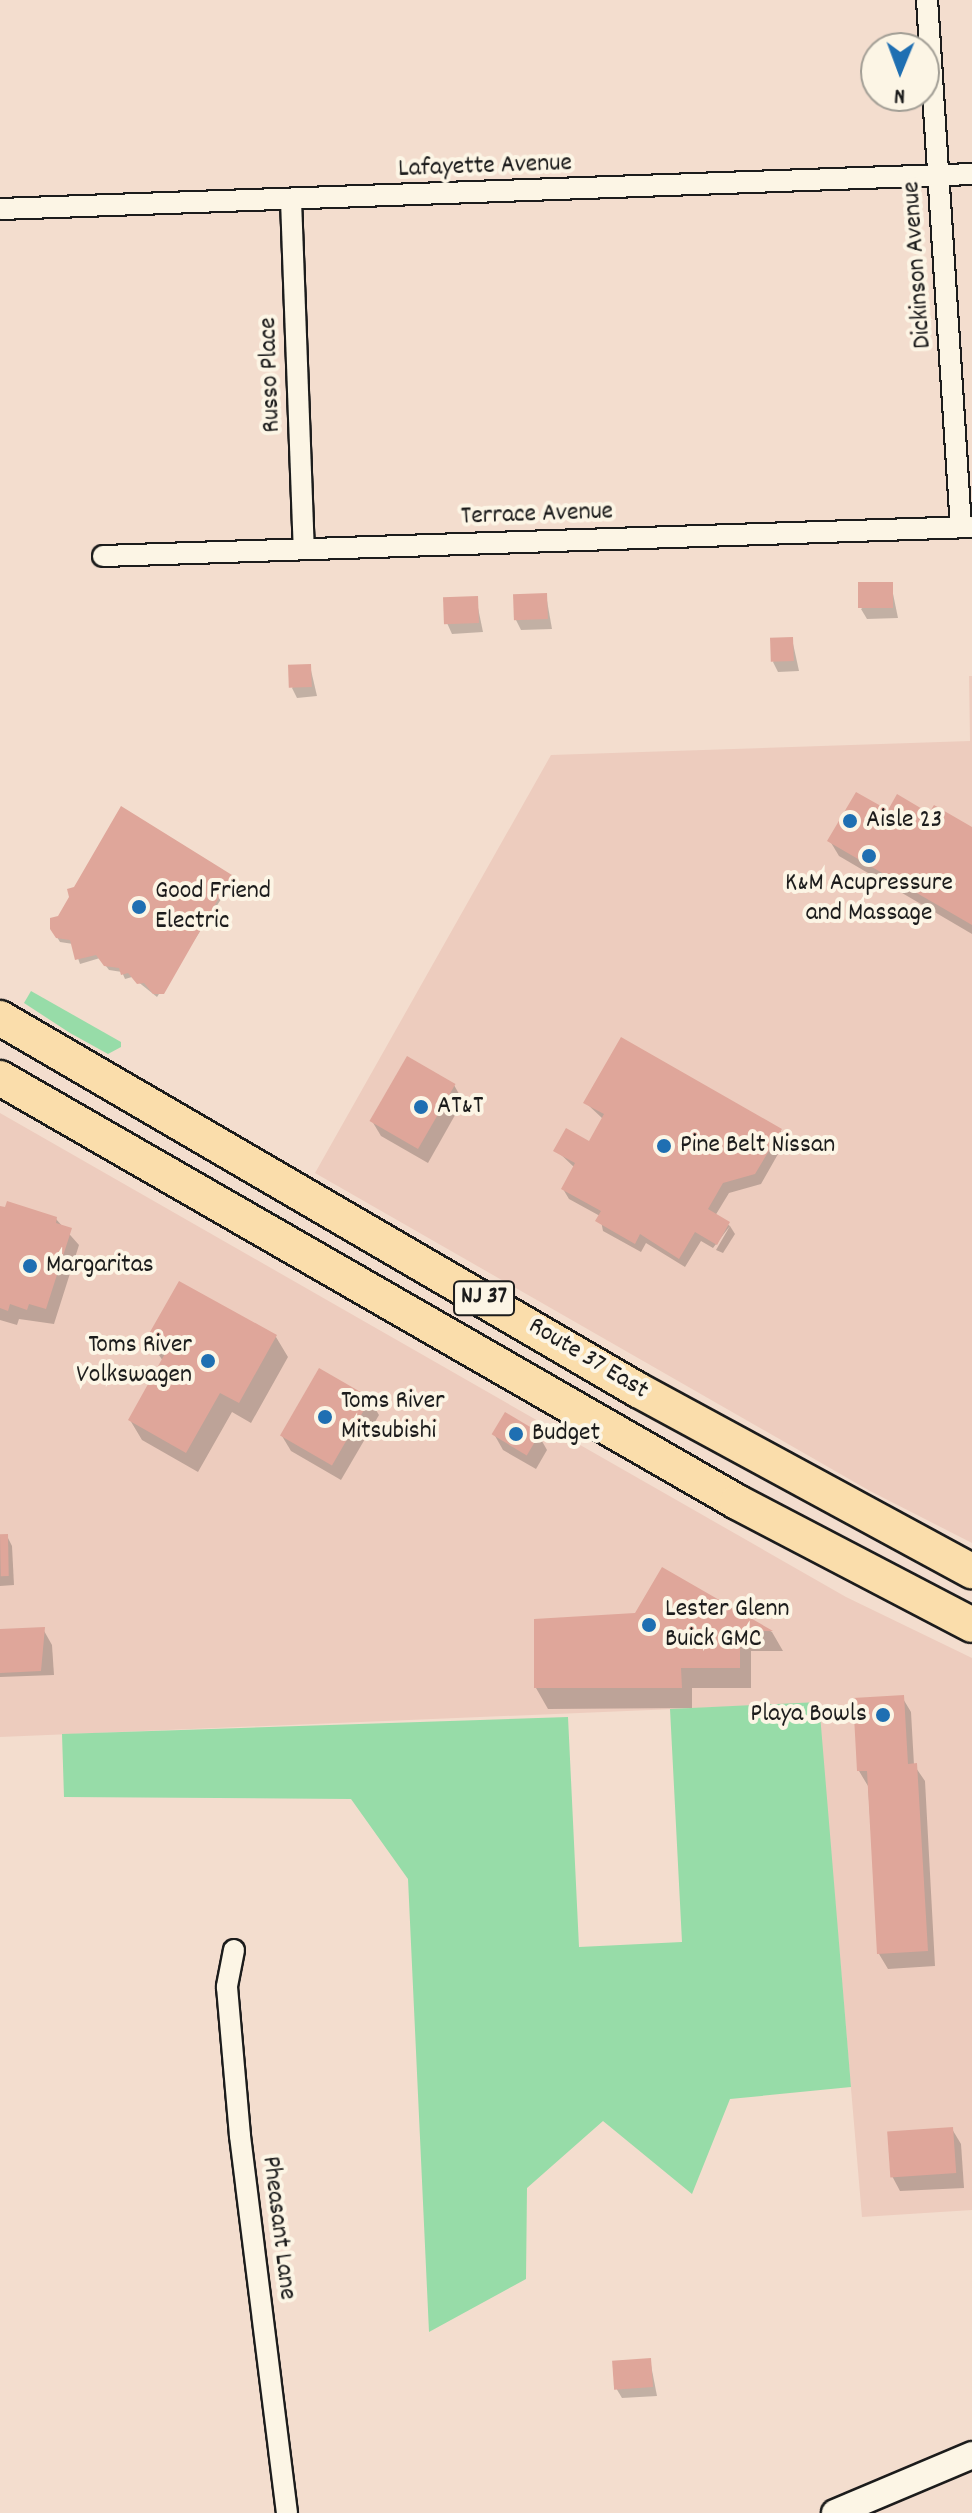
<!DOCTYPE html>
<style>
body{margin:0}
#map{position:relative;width:972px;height:2513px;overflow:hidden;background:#f3ddce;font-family:Dekko,sans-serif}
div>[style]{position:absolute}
.built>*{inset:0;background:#edccbe}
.green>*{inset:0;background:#97dca8}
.shadow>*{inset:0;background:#0003}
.building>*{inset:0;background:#dfa69a;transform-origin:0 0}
.roads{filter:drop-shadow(2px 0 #1c1c1c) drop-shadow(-2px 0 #1c1c1c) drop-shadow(0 2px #1c1c1c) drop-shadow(0 -2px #1c1c1c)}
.minor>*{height:20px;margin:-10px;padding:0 10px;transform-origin:10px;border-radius:10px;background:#fcf5e5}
.tertiary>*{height:26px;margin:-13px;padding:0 13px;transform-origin:13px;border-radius:13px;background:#fcf5e5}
.trunk>*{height:34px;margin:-17px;padding:0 17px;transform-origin:17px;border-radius:17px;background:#faddab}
.dots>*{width:22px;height:22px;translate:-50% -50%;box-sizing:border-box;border:4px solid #fcf5e5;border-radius:50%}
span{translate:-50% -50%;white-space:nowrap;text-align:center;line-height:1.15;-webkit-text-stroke:8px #fcf5e5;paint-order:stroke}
.shield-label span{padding:2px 6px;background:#fcf5e5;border:2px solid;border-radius:6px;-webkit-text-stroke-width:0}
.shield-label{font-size:24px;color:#1c1c1c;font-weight:700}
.street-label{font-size:26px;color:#1c1c1c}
.poi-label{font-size:26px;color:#1c1c1c}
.left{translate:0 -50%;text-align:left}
.right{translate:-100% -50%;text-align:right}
.north{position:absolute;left:860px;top:32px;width:80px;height:80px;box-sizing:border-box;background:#fcf5e5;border:2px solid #a29e95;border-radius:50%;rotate:181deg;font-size:22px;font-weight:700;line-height:32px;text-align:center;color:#1c1c1c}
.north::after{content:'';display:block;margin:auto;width:28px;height:36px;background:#1f6fb2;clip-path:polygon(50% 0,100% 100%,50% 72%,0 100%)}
</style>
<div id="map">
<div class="built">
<i style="clip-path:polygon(969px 676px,972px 676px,972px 1543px,870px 1491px,315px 1173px,551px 755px,970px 741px)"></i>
<i style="clip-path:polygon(0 1113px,846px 1597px,972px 1658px,972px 2210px,862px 2217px,818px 1703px,0 1737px)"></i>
</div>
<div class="green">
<i style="clip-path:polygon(31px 991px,121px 1042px,121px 1047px,108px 1054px,70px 1033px,24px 1003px)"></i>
<i style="clip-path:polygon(819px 1702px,851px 2087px,730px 2099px,692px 2194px,603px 2121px,527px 2188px,526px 2279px,429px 2332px,408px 1879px,351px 1799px,64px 1797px,62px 1734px,568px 1717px,579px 1947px,682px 1942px,670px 1709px)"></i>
</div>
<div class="shadow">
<i style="clip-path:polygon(891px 584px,898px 618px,867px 619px,861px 609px)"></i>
<i style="clip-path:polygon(546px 595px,552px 629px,521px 630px,516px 620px)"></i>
<i style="clip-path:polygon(476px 598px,483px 632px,452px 634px,447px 623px)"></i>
<i style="clip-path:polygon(792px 639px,799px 671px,778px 672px,773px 662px)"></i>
<i style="clip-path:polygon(310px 666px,317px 696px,297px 698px,292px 688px)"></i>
<i style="clip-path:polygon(889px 813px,930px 815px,972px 829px,972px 934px,839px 856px,830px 841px)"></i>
<i style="clip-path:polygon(231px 877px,233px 881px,157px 997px,132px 977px,125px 979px,122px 972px,109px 970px,100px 958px,80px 964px,73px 944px,60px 942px,52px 929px)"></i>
<i style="clip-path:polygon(454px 1085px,463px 1101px,428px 1163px,381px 1136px,372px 1121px)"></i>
<i style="clip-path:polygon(586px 1103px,780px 1130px,786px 1140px,761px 1184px,729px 1193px,715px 1216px,730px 1226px,713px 1248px,701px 1241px,685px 1267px,646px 1243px,641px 1252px,603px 1231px,600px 1216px,569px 1199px,563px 1189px,575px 1168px,556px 1150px,589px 1143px,603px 1119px)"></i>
<i style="clip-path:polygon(0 1208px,56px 1219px,79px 1245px,54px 1324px,19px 1319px,17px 1325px,0 1320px)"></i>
<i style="clip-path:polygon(730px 1226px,735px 1234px,723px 1253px,716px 1250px)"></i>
<i style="clip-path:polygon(276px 1337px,288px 1357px,251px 1423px,232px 1412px,198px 1472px,142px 1440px,130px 1420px,163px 1361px,148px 1339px)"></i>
<i style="clip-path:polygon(370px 1400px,379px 1415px,341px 1480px,291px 1451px,282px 1436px)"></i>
<i style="clip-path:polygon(494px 1434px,538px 1434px,547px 1450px,536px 1469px,503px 1450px)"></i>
<i style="clip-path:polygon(7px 1536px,12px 1546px,14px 1585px,0 1586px,0 1537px)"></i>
<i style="clip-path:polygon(663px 1569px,772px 1632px,783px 1651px,751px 1651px,751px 1688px,692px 1688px,692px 1708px,548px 1709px,536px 1688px,636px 1615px)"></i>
<i style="clip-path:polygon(43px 1629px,52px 1645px,54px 1675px,0 1677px,0 1631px)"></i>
<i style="clip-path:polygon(902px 1697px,911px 1712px,914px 1765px,925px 1781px,935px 1966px,888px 1969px,879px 1954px,868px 1786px,859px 1771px)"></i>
<i style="clip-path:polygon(952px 2129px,961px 2144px,964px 2188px,900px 2191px,892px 2176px)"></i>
<i style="clip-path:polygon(650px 2360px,657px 2396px,622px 2398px,616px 2388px)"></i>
</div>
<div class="building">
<i style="left:893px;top:582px;width:26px;height:35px;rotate:90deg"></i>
<i style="left:547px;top:593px;width:26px;height:34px;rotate:88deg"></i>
<i style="left:478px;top:596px;width:27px;height:35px;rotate:88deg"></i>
<i style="left:793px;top:637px;width:24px;height:23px;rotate:88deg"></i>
<i style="left:311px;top:664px;width:23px;height:23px;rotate:88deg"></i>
<i style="clip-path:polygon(856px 792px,888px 810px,897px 794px,929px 813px,934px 805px,972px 827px,972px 925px,827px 841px)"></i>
<i style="clip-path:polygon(121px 806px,232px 875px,164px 994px,153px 994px,144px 983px,137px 984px,128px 973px,121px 975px,119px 968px,104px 966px,96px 955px,75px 960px,70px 940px,56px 938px,50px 929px,50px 918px,58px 916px,69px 897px,67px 889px,74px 887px)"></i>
<i style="clip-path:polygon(621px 1037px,782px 1129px,755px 1174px,723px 1183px,708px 1209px,730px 1222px,717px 1245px,695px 1232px,679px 1259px,640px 1234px,635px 1244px,595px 1221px,601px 1211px,561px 1189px,575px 1163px,553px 1151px,566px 1128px,589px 1141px,604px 1114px,583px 1103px)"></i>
<i style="left:407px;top:1056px;width:56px;height:75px;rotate:30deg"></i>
<i style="clip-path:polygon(7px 1201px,57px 1217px,56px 1223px,72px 1228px,46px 1309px,29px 1304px,27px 1310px,10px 1304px,8px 1311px,0 1308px,0 1206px,5px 1207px)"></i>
<i style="clip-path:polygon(179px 1281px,277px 1335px,239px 1403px,220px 1393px,186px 1453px,128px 1420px,167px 1350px,146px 1339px)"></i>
<i style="left:319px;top:1368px;width:60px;height:78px;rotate:30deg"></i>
<i style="left:505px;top:1412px;width:41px;height:26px;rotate:31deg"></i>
<i style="left:8px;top:1534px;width:42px;height:8px;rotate:89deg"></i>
<i style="clip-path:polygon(662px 1567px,773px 1631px,740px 1631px,740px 1668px,681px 1668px,682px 1688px,534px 1688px,534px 1619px,635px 1613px)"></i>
<i style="clip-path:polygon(45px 1627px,41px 1671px,0 1673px,0 1629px)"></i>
<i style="clip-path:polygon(904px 1695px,908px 1764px,917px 1763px,928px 1951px,877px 1954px,867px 1771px,857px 1771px,853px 1698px)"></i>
<i style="left:953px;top:2127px;width:46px;height:66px;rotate:86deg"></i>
<i style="left:651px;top:2358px;width:29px;height:39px;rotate:86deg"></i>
</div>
<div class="roads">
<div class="minor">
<i style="left:927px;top:0;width:528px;rotate:86.31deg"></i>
<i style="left:291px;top:200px;width:348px;rotate:87.9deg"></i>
<i style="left:0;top:209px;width:973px;rotate:-2.06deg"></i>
<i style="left:103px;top:556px;width:869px;rotate:-1.91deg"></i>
<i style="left:234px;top:1950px;width:38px;rotate:101deg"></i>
<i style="left:227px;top:1987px;width:150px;rotate:85deg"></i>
<i style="left:240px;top:2136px;width:380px;rotate:82.9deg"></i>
</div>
<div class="tertiary">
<i style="left:835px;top:2513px;width:149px;rotate:-22.9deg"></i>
</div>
<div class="trunk">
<i style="left:0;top:1018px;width:739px;rotate:30.25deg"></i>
<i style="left:638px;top:1390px;width:380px;rotate:28.5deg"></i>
<i style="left:0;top:1078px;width:850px;rotate:29.91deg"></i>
<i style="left:737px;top:1502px;width:265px;rotate:27.6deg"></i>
</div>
</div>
<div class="dots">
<i style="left:850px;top:821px;background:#1f6fb2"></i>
<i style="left:869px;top:856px;background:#1f6fb2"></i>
<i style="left:139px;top:907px;background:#1f6fb2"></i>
<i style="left:421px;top:1107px;background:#1f6fb2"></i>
<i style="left:664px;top:1146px;background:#1f6fb2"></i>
<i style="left:30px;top:1266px;background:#1f6fb2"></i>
<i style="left:208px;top:1361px;background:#1f6fb2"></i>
<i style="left:325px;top:1417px;background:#1f6fb2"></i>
<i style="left:516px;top:1434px;background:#1f6fb2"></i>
<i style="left:649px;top:1625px;background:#1f6fb2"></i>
<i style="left:883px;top:1715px;background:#1f6fb2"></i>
</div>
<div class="shield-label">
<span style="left:484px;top:1298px">NJ 37</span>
</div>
<div class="street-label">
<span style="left:485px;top:167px;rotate:-2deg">Lafayette Avenue</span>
<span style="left:918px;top:265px;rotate:-94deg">Dickinson Avenue</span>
<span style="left:271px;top:375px;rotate:-92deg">Russo Place</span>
<span style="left:537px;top:515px;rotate:-2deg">Terrace Avenue</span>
<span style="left:588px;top:1359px;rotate:31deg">Route 37 East</span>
<span style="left:278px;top:2228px;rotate:83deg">Pheasant Lane</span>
</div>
<div class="poi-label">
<span class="left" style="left:866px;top:821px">Aisle 23</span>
<span style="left:869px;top:899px">K&amp;M Acupressure<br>and Massage</span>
<span class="left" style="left:155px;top:907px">Good Friend<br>Electric</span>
<span class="left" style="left:437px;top:1107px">AT&amp;T</span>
<span class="left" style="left:680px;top:1146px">Pine Belt Nissan</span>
<span class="left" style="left:46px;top:1266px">Margaritas</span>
<span class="right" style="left:192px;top:1361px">Toms River<br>Volkswagen</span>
<span class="left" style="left:341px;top:1417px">Toms River<br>Mitsubishi</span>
<span class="left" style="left:532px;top:1434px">Budget</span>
<span class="left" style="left:665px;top:1625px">Lester Glenn<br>Buick GMC</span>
<span class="right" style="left:867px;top:1715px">Playa Bowls</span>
</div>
<div class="north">N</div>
</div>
